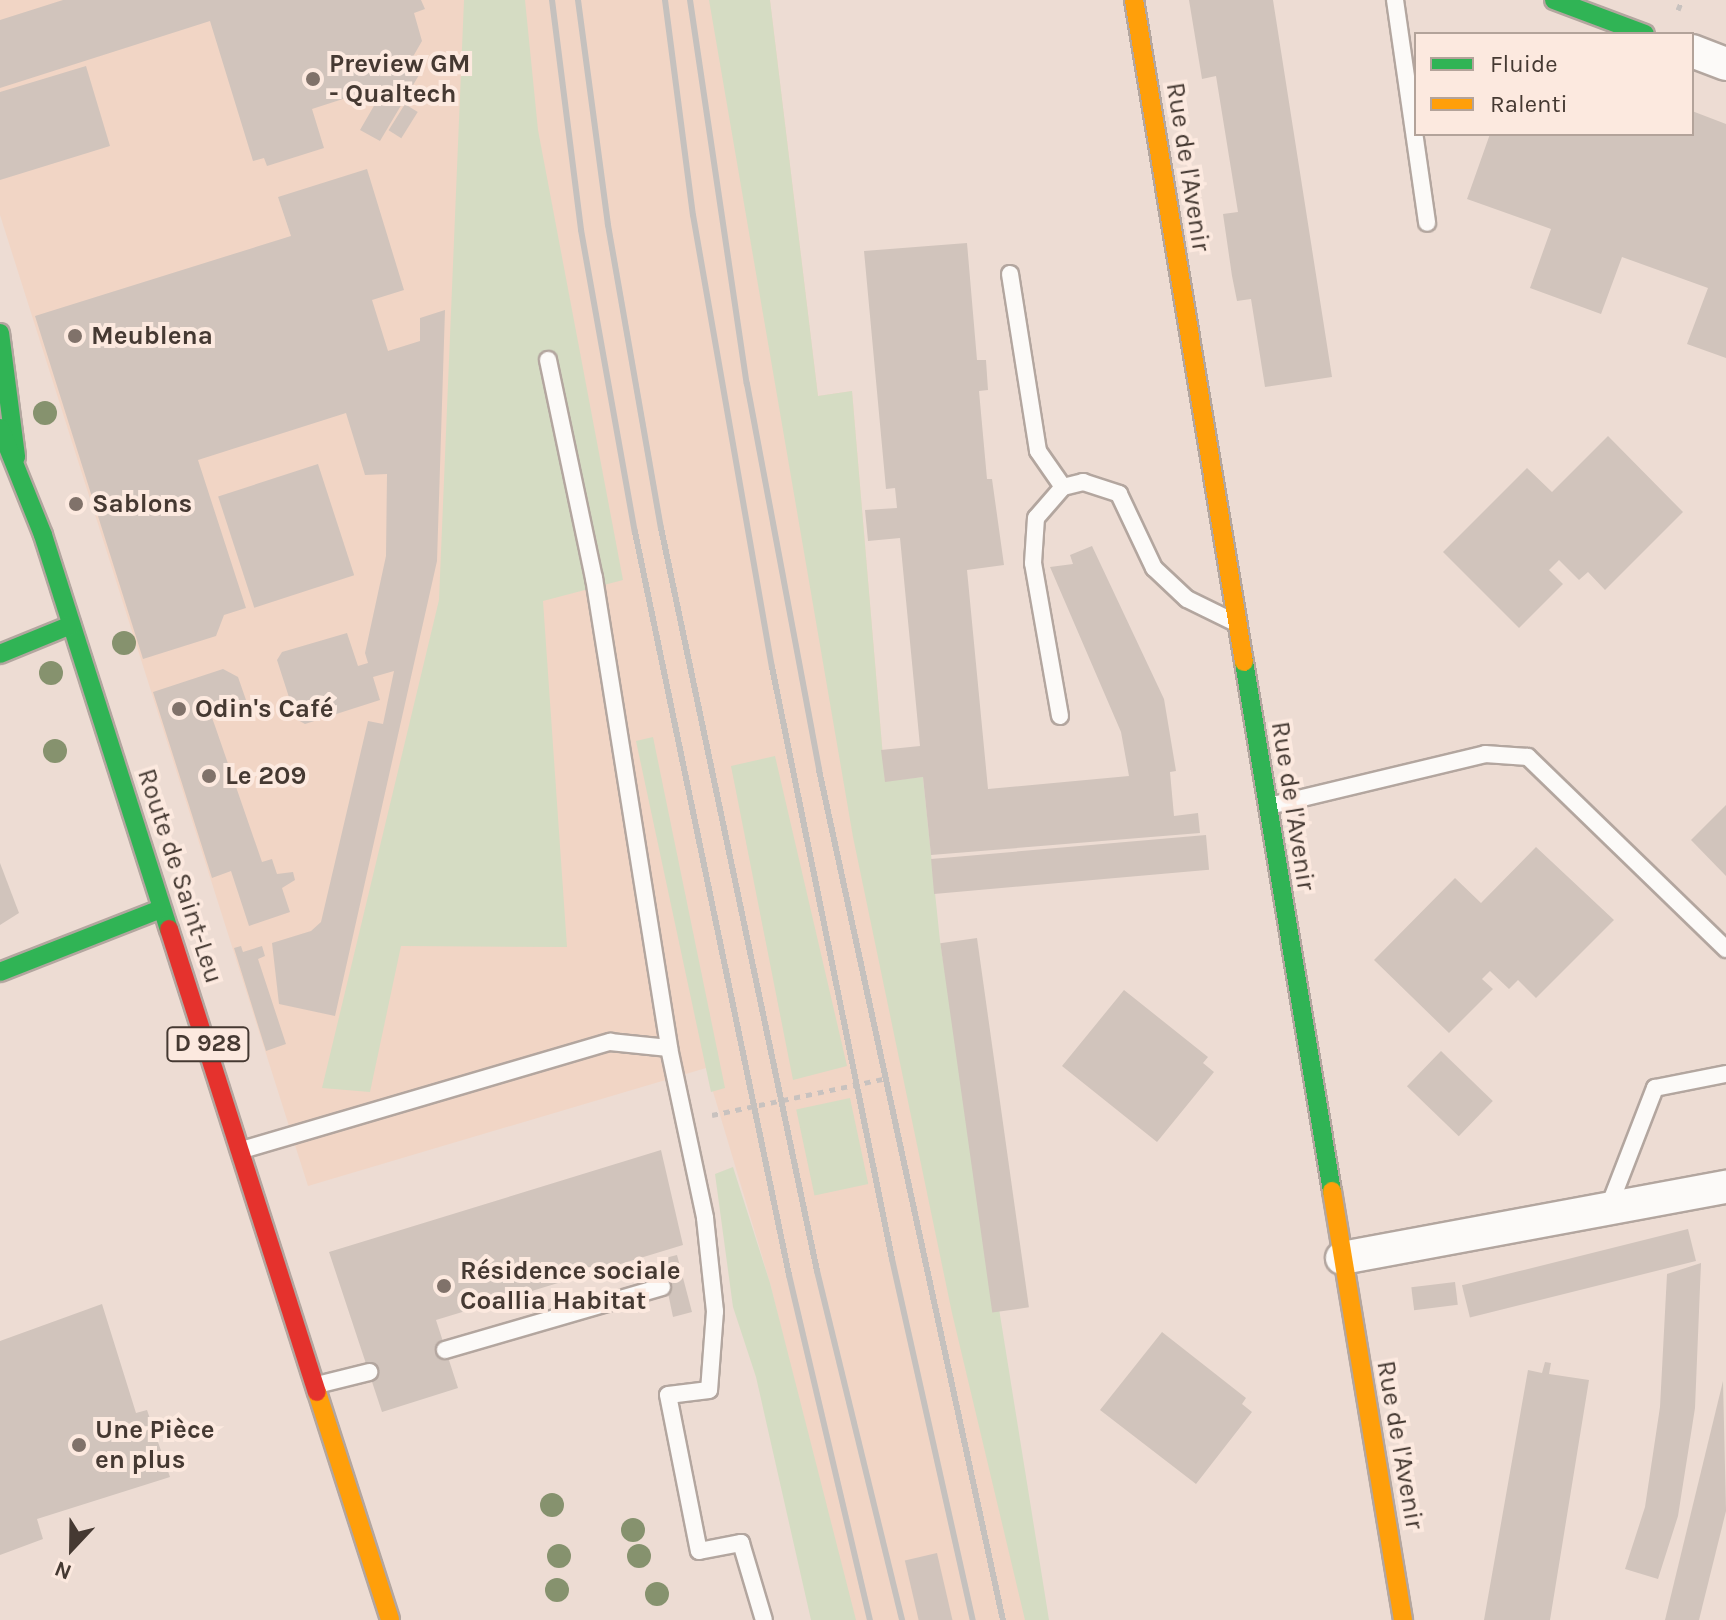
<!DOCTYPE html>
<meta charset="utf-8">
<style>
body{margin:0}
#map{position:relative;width:1726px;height:1620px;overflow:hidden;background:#eddcd3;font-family:Karla,sans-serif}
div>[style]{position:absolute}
.built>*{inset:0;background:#f1d5c5}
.green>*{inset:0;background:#d5dcc3;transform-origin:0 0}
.building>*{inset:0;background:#d1c4bc;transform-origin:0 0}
.path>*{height:5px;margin-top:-2.5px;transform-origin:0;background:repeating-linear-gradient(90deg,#c8c2bf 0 6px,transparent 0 12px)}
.roads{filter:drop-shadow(2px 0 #b3a69f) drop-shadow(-2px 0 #b3a69f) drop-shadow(0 2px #b3a69f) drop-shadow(0 -2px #b3a69f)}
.lane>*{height:16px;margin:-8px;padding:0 8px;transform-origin:8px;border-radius:8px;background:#fcfaf8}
.street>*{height:32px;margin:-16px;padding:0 16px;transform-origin:16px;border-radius:16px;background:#fcfaf8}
.fast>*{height:18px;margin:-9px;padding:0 9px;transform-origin:9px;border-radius:9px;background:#30b455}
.slow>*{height:18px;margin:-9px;padding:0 9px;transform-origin:9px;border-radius:9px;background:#ff9f0a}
.jam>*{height:18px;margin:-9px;padding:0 9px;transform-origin:9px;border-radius:9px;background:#e5322d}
.rail>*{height:6px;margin:-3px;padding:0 3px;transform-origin:3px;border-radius:3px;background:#c5c1be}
.trees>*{width:24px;height:24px;margin:-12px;border-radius:50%;background:#86926e}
.dots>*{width:22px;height:22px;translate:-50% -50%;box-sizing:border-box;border:4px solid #fce9df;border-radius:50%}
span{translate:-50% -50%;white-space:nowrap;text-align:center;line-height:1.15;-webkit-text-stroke:8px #fce9df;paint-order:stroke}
.shield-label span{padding:2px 6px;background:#fce9df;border:2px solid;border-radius:6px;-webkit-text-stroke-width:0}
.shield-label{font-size:24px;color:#453932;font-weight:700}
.poi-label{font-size:26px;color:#453932;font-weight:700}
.left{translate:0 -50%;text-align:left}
.street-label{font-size:26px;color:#453932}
.legend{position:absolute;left:1414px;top:32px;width:280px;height:104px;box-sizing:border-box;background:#fce9df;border:2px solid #b3a39a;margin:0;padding:10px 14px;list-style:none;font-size:24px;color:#453932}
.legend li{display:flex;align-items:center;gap:16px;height:40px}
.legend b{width:40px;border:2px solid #b3a39a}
.north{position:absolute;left:32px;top:1508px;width:80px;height:80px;-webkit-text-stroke:6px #fce9df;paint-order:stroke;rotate:202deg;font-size:22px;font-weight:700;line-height:32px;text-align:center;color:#453932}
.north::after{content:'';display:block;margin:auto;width:28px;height:36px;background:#453932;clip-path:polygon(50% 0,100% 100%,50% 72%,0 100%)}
</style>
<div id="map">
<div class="built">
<i style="clip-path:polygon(0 0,770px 0,818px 396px,852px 391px,885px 781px,932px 895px,1048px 1620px,852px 1620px,770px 1283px,706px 1068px,308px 1186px,0 215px)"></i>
</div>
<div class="green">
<i style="clip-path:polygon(464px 0,525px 0,538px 130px,623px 580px,543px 601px,567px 947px,401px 946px,370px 1092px,322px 1088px,439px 600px)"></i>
<i style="clip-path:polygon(709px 0,770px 0,818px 396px,852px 391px,885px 781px,923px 777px,940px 941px,1049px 1620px,1025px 1620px,952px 1313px,853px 837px)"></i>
<i style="clip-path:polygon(653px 737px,725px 1088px,711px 1092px,636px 741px)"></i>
<i style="clip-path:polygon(775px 756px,847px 1066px,793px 1080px,731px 766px)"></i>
<i style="left:850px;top:1098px;width:88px;height:55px;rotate:78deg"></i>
<i style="clip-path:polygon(733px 1167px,770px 1283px,856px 1620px,811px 1620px,756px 1377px,733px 1307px,715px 1174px)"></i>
</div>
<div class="building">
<i style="clip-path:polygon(63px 0,421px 0,425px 9px,414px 13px,422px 41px,407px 67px,419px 75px,380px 141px,360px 130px,386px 85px,312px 109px,324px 148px,267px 166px,264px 158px,253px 161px,210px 21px,0 88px,0 20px)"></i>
<i style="clip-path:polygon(1189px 0,1273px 0,1332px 377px,1265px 387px,1251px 299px,1237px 301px,1232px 276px,1223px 214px,1238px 212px,1216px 76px,1202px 79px)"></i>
<i style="clip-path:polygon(86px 66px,110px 146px,0 180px,0 92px)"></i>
<i style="left:405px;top:104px;width:15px;height:31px;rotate:32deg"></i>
<i style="clip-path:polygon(1692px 111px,1726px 124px,1726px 358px,1687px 344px,1708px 288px,1622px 257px,1601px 314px,1530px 288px,1551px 229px,1467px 199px,1490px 134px,1692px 134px)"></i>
<i style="clip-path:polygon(367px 169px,404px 290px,372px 300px,388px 351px,420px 341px,420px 318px,445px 310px,437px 561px,335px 1016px,279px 1004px,272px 943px,311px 931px,321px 922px,368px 721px,383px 724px,394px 671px,373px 677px,380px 700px,305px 724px,296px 719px,277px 660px,282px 652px,347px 633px,358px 666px,368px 663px,365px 653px,386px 556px,387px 474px,365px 475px,346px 413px,198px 460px,246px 608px,224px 615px,216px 636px,143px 659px,35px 316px,291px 236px,278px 197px)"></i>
<i style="clip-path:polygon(967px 243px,977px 360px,986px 360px,988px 390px,979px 391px,987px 479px,992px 479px,1004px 565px,967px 570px,988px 789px,1129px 776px,1121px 732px,1050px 567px,1073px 564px,1070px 555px,1092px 546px,1164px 699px,1176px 771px,1170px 772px,1174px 816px,1198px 813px,1200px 833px,931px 855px,923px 777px,885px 782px,881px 750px,920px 746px,900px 538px,868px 541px,865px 510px,897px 508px,895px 488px,886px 489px,864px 251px)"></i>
<i style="clip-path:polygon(1608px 436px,1683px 512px,1605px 590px,1588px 572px,1579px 580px,1559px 560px,1549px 570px,1563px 584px,1519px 628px,1443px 552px,1527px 468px,1552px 492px)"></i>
<i style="left:318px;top:464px;width:117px;height:105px;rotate:72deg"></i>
<i style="clip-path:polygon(223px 669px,238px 677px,246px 700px,211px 715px,215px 726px,262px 862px,272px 859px,277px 874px,293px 872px,295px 880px,282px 888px,290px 912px,249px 926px,231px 871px,212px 878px,153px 692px)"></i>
<i style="clip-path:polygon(1726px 805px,1726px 876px,1691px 840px)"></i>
<i style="left:1206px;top:835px;width:35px;height:276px;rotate:85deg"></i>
<i style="clip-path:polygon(1536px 847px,1614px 920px,1536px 998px,1518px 980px,1509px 989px,1490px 971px,1482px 979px,1493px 989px,1449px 1033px,1374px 960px,1455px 878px,1481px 903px)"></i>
<i style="clip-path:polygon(0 863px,19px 913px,0 925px)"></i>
<i style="left:977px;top:938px;width:373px;height:37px;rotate:82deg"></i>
<i style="clip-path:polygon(241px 946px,243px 952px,262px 946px,265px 956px,258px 959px,286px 1044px,266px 1051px,234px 948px)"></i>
<i style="clip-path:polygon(1124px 990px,1208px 1057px,1203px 1063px,1214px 1072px,1157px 1142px,1062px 1066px)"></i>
<i style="left:1441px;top:1051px;width:72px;height:49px;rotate:44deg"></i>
<i style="clip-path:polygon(661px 1150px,683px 1245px,436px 1320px,458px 1388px,382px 1412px,329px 1252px)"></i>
<i style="left:1688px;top:1229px;width:33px;height:233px;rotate:76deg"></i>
<i style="clip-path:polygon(677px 1255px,692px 1312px,673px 1317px,661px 1259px)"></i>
<i style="clip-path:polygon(1701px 1263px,1695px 1408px,1678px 1516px,1658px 1579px,1625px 1569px,1645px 1507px,1660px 1407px,1667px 1274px)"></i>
<i style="left:1455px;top:1282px;width:23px;height:44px;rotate:83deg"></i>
<i style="clip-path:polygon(102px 1304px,136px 1413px,147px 1410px,170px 1477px,37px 1519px,43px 1539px,0 1555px,0 1341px)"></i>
<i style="clip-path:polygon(1162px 1332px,1246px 1398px,1242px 1404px,1252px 1412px,1196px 1484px,1100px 1410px)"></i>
<i style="clip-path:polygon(1545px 1362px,1551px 1363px,1549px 1374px,1589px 1380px,1550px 1620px,1484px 1620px,1528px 1370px,1542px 1373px)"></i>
<i style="clip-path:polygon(1723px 1381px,1726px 1511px,1699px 1620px,1665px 1620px)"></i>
<i style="left:937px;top:1553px;width:69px;height:33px;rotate:77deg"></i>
</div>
<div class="path">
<i style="left:1678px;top:10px;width:11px;rotate:-68deg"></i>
<i style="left:712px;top:1115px;width:175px;rotate:-11.9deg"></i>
</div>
<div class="roads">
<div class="lane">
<i style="left:1395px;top:0;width:225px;rotate:81.8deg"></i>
<i style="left:1010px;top:274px;width:179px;rotate:81deg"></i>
<i style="left:1038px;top:451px;width:44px;rotate:55.2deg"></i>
<i style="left:548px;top:360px;width:223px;rotate:78.1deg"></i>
<i style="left:594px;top:578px;width:476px;rotate:80.9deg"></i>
<i style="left:669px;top:1048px;width:174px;rotate:78deg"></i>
<i style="left:705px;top:1218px;width:94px;rotate:83.9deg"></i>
<i style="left:715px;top:1311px;width:79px;rotate:94.3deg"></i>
<i style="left:709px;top:1390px;width:41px;rotate:173deg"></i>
<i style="left:668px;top:1395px;width:159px;rotate:78.8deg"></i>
<i style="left:699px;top:1551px;width:43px;rotate:-10.8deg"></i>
<i style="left:741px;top:1543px;width:80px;rotate:73.4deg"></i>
<i style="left:1060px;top:716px;width:155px;rotate:-100deg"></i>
<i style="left:1033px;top:563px;width:45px;rotate:-86.2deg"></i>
<i style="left:1036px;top:518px;width:41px;rotate:-48.9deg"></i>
<i style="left:1063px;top:487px;width:21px;rotate:-14deg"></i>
<i style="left:1083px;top:482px;width:38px;rotate:18deg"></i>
<i style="left:1119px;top:494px;width:82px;rotate:64.7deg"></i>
<i style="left:1154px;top:568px;width:45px;rotate:43.2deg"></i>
<i style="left:1187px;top:599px;width:50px;rotate:26.1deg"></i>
<i style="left:1269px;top:806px;width:222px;rotate:-13.5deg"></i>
<i style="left:1485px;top:754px;width:43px;rotate:4deg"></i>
<i style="left:1528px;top:757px;width:276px;rotate:44.1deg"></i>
<i style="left:242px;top:1150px;width:384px;rotate:-16.4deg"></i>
<i style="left:610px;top:1042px;width:59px;rotate:5.8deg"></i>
<i style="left:1608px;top:1209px;width:130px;rotate:-68.8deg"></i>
<i style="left:1655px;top:1088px;width:72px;rotate:-11.2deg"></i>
<i style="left:445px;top:1350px;width:226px;rotate:-16.2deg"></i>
<i style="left:317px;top:1385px;width:54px;rotate:-14deg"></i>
</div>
<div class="street">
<i style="left:1692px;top:51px;width:36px;rotate:21deg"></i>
<i style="left:1342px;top:1258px;width:391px;rotate:-10.5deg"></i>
</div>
<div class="fast">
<i style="left:1554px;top:0;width:97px;rotate:20.5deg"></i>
<i style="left:0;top:333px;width:125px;rotate:82.6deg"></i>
<i style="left:0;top:428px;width:115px;rotate:68.1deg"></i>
<i style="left:43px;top:535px;width:414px;rotate:72.3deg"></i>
<i style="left:0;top:654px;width:77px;rotate:-22.2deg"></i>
<i style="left:1244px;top:662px;width:536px;rotate:80.56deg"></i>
<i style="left:0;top:972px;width:173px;rotate:-21.4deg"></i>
</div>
<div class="slow">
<i style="left:1134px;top:0;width:671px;rotate:80.57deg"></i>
<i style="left:1332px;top:1191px;width:435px;rotate:80.6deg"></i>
<i style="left:317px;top:1392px;width:239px;rotate:72.2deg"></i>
</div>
<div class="jam">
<i style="left:169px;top:929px;width:486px;rotate:72.3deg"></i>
</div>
</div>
<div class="rail">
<i style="left:552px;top:0;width:232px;rotate:82.8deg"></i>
<i style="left:581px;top:230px;width:307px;rotate:79.9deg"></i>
<i style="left:635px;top:532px;width:759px;rotate:78.29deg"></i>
<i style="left:789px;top:1275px;width:354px;rotate:76.8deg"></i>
<i style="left:578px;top:0;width:227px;rotate:82.4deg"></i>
<i style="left:608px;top:225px;width:308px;rotate:80.1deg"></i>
<i style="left:661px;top:528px;width:759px;rotate:78.14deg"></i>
<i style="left:817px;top:1271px;width:359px;rotate:76.3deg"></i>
<i style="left:665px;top:0;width:217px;rotate:82.6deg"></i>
<i style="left:693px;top:215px;width:459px;rotate:80.1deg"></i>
<i style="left:772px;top:667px;width:604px;rotate:78.54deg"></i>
<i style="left:892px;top:1259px;width:370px;rotate:77.4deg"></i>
<i style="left:690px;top:0;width:388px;rotate:81.6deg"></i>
<i style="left:747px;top:384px;width:393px;rotate:79.4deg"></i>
<i style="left:819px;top:770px;width:870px;rotate:77.79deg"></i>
</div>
<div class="trees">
<i style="left:45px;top:413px"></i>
<i style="left:124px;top:643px"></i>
<i style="left:51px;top:673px"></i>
<i style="left:55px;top:751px"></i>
<i style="left:552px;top:1505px"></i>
<i style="left:633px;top:1530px"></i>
<i style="left:559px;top:1556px"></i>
<i style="left:639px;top:1556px"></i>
<i style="left:557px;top:1590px"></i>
<i style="left:657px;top:1594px"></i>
</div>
<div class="dots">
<i style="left:313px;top:79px;background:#80726a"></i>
<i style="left:75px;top:336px;background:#80726a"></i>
<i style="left:76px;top:504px;background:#80726a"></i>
<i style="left:179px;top:709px;background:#80726a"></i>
<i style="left:209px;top:776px;background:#80726a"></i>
<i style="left:444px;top:1286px;background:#80726a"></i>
<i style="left:79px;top:1445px;background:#80726a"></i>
</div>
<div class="shield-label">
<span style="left:208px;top:1044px">D 928</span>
</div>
<div class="poi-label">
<span class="left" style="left:329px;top:79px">Preview GM<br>- Qualtech</span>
<span class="left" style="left:91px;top:336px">Meublena</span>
<span class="left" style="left:92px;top:504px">Sablons</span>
<span class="left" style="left:195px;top:709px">Odin's Café</span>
<span class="left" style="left:225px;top:776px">Le 209</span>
<span class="left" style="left:460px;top:1286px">Résidence sociale<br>Coallia Habitat</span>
<span class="left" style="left:95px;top:1445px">Une Pièce<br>en plus</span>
</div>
<div class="street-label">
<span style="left:1188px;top:167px;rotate:81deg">Rue de l'Avenir</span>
<span style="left:1293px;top:806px;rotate:81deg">Rue de l'Avenir</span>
<span style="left:180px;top:876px;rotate:72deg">Route de Saint-Leu</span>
<span style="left:1400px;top:1445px;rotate:80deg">Rue de l'Avenir</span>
</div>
<ul class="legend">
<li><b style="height:10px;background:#30b455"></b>Fluide</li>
<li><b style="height:10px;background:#ff9f0a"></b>Ralenti</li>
</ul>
<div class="north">N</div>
</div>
